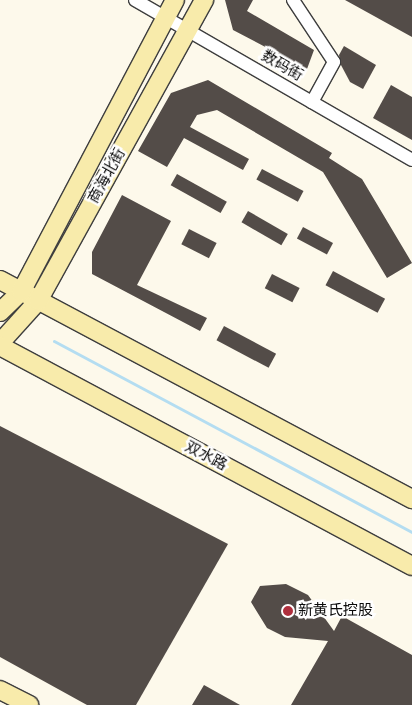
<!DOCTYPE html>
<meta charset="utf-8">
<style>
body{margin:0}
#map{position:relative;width:412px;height:705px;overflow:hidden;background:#fdf9eb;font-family:Bitter,"Noto Sans SC",serif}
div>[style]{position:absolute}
.stream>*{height:3px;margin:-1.5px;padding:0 1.5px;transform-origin:1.5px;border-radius:1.5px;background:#b4ddf1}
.building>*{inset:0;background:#534c48;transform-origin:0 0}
.roads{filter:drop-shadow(1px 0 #3e3e3e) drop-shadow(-1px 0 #3e3e3e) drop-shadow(0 1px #3e3e3e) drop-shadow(0 -1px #3e3e3e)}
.street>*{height:12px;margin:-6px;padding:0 6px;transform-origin:6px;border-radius:6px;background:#fff}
.secondary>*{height:18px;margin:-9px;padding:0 9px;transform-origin:9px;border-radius:9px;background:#f8ebab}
.dots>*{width:14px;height:14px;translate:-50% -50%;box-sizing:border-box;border:2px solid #fff;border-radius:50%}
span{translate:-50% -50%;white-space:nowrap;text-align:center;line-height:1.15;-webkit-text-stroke:5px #fff;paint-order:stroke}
.street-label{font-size:15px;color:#0b0b0b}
.poi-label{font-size:15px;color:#0b0b0b}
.left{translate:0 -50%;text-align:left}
</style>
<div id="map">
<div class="stream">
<i style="left:54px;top:341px;width:406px;rotate:28.1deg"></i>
</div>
<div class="building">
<i style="clip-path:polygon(225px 0,253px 0,247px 11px,314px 50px,307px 69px,233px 30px)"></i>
<i style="clip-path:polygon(345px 0,412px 0,412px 37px)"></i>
<i style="clip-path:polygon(344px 46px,376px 65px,363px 89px,350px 82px,341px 65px,339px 55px)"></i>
<i style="clip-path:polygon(208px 80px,332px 153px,329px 158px,362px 179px,412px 263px,387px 278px,323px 172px,217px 110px,197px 115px,190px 127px,249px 159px,243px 170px,184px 138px,167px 167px,138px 151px,171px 93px)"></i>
<i style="clip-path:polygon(391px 85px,412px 97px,412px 140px,373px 118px)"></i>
<i style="left:262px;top:169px;width:47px;height:12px;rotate:28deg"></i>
<i style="left:177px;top:174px;width:57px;height:13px;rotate:29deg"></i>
<i style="clip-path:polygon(122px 195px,171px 221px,137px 285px,207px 318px,200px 331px,92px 274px,92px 252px)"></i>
<i style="left:248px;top:211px;width:46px;height:13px;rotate:30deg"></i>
<i style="left:303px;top:227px;width:34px;height:13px;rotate:28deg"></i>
<i style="left:189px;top:229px;width:31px;height:17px;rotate:27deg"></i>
<i style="left:333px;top:271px;width:59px;height:16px;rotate:28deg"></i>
<i style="left:272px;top:274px;width:31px;height:16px;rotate:27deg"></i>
<i style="left:224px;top:326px;width:59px;height:16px;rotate:28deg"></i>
<i style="clip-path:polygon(0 426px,228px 544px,136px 705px,87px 705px,0 657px)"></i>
<i style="clip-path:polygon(286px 584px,308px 595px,334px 631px,342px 616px,412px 655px,412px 705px,291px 705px,328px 641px,285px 637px,267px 628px,251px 602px,260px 586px)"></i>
<i style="clip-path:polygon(204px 685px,240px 705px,192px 705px)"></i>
</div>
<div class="roads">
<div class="street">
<i style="left:135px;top:0;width:320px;rotate:30deg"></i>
<i style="left:293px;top:0;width:74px;rotate:56.5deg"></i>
<i style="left:334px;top:62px;width:46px;rotate:118.8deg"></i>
</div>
<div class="secondary">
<i style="left:0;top:280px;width:467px;rotate:28deg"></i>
<i style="left:0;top:312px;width:29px;rotate:-44deg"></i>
<i style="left:21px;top:292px;width:330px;rotate:-62.2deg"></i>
<i style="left:0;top:343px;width:57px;rotate:-47.9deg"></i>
<i style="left:38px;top:301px;width:344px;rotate:-61.1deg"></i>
<i style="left:0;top:346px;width:467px;rotate:28.1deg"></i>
<i style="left:0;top:690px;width:33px;rotate:27deg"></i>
</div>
</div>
<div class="dots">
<i style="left:288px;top:611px;background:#af2f3d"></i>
</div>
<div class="street-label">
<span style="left:282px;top:66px;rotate:30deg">数码街</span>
<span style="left:107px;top:176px;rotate:-61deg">商海北街</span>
<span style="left:206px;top:456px;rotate:28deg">双水路</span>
</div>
<div class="poi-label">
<span class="left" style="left:298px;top:611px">新黄氏控股</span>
</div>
</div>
